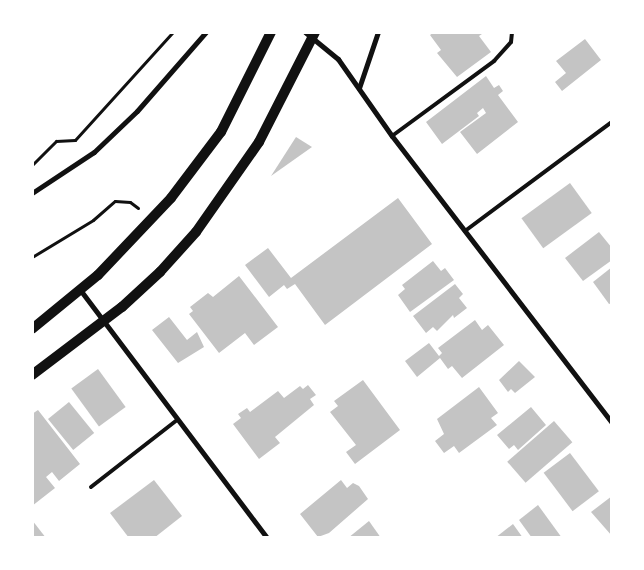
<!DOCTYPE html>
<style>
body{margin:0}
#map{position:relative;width:644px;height:570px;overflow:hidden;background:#fff;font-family:"Alegreya Sans",sans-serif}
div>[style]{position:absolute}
.building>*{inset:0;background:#c4c4c4;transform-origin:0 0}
.path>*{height:3px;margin:-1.5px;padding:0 1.5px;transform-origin:1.5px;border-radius:1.5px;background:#111}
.service>*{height:4px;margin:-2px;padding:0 2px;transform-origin:2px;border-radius:2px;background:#111}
.minor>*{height:5px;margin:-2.5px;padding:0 2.5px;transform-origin:2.5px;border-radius:2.5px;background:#111}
.secondary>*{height:10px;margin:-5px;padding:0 5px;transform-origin:5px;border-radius:5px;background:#111}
span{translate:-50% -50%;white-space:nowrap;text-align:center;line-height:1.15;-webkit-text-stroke:5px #fff;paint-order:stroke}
.frame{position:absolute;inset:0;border:34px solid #fff;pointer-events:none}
</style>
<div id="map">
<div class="building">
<i style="clip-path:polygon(434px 32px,485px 32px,479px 36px,491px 52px,457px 77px,437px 53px,441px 50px,430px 35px)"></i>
<i style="clip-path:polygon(585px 39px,601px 60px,562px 91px,555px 82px,566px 73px,556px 61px)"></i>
<i style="clip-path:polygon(486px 76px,494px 88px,499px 85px,503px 91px,498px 95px,518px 122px,477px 154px,460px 132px,486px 113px,483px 108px,477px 113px,479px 116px,442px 144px,426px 122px)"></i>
<i style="clip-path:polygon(296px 137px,312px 147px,271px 176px)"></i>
<i style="left:570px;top:183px;width:37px;height:60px;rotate:54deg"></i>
<i style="clip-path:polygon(398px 198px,432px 244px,325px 325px,295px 284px,287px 289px,284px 285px,269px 297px,245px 265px,268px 248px,291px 278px)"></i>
<i style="clip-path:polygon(599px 232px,612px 248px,612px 260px,583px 281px,565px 258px)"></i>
<i style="clip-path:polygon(433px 261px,441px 271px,445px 268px,454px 280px,410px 312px,398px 295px,405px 289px,402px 285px)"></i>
<i style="clip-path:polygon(612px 267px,612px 303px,609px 304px,593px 282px)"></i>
<i style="clip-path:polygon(239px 276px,278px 327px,254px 345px,245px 333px,219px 353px,189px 314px,193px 311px,190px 307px,208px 293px,213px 297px)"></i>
<i style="clip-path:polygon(455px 284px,463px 294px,459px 298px,467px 308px,454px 318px,453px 315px,437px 331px,433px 327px,426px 333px,413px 316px)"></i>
<i style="clip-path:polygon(169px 317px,187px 340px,197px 332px,204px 347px,178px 363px,152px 330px)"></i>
<i style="clip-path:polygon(475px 320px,482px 330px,488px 325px,504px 345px,462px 378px,452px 366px,448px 369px,440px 358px,417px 377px,405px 361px,429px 343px,439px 356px,442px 353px,438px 348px)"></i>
<i style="clip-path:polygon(519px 361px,535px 377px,515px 393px,511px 389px,508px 392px,499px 380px)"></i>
<i style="left:98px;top:369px;width:47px;height:33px;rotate:54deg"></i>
<i style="clip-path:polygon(363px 380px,400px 430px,355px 464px,346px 452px,356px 445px,330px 412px,338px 406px,334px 401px)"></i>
<i style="clip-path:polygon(308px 385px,316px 395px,310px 399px,314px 405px,275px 437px,280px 443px,259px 459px,233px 424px,241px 418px,238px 414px,247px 408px,250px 412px,278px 391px,284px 398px,300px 386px,303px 389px)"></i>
<i style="clip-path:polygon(479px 387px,498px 413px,491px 418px,497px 425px,459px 453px,454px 446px,444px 453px,435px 441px,444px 434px,437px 419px)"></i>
<i style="left:69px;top:402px;width:40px;height:27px;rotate:51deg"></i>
<i style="clip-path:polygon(531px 407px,546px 425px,518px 450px,514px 445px,509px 449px,497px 435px)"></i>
<i style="clip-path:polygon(38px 410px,80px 464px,59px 481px,52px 472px,46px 477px,55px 488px,32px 506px,32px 414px)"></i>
<i style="left:554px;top:421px;width:28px;height:62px;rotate:49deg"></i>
<i style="left:570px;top:453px;width:48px;height:33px;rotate:53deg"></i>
<i style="clip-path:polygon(154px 480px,182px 516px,154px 538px,129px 538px,110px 513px)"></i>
<i style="clip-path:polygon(341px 480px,347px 488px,353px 483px,359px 486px,368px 499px,329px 533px,318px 537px,300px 514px)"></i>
<i style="clip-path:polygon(612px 496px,612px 536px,591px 512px)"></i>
<i style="clip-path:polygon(538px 505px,562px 538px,532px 538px,519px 520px)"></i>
<i style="clip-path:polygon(32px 520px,46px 538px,32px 538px)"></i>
<i style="clip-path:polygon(369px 521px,381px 538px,348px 538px)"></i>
<i style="clip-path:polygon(513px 524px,523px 538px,495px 538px)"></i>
</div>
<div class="path">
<i style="left:32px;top:165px;width:34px;rotate:-45deg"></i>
<i style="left:56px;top:141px;width:19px;rotate:-3deg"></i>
<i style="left:75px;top:140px;width:146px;rotate:-47.8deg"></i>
<i style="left:32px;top:257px;width:71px;rotate:-31.2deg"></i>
<i style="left:93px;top:220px;width:29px;rotate:-41deg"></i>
<i style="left:115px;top:201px;width:15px;rotate:4deg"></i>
<i style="left:130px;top:202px;width:10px;rotate:37deg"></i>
</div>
<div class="service">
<i style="left:392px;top:136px;width:127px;rotate:-36.3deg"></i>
<i style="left:494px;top:61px;width:25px;rotate:-48deg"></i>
<i style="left:511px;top:42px;width:10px;rotate:-84deg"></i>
<i style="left:465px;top:231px;width:183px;rotate:-36.6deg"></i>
<i style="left:91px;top:487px;width:109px;rotate:-37.9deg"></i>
</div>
<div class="minor">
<i style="left:305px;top:32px;width:43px;rotate:39.3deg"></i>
<i style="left:338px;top:59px;width:94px;rotate:55deg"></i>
<i style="left:392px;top:136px;width:362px;rotate:52.5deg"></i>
<i style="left:359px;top:88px;width:59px;rotate:-71.3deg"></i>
<i style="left:32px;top:193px;width:74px;rotate:-33.5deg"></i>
<i style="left:94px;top:152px;width:59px;rotate:-43.6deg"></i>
<i style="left:137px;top:111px;width:105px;rotate:-48.9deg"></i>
<i style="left:81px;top:291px;width:309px;rotate:53deg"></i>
</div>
<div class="secondary">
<i style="left:32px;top:329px;width:85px;rotate:-39.3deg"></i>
<i style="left:98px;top:275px;width:106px;rotate:-46.5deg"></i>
<i style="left:171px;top:198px;width:83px;rotate:-52.9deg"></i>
<i style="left:221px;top:132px;width:112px;rotate:-63.4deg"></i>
<i style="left:32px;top:375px;width:113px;rotate:-37.1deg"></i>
<i style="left:122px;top:307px;width:52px;rotate:-42.6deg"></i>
<i style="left:160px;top:272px;width:54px;rotate:-48deg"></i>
<i style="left:196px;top:232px;width:110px;rotate:-55deg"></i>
<i style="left:259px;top:142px;width:123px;rotate:-63deg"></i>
</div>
<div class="frame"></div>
</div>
